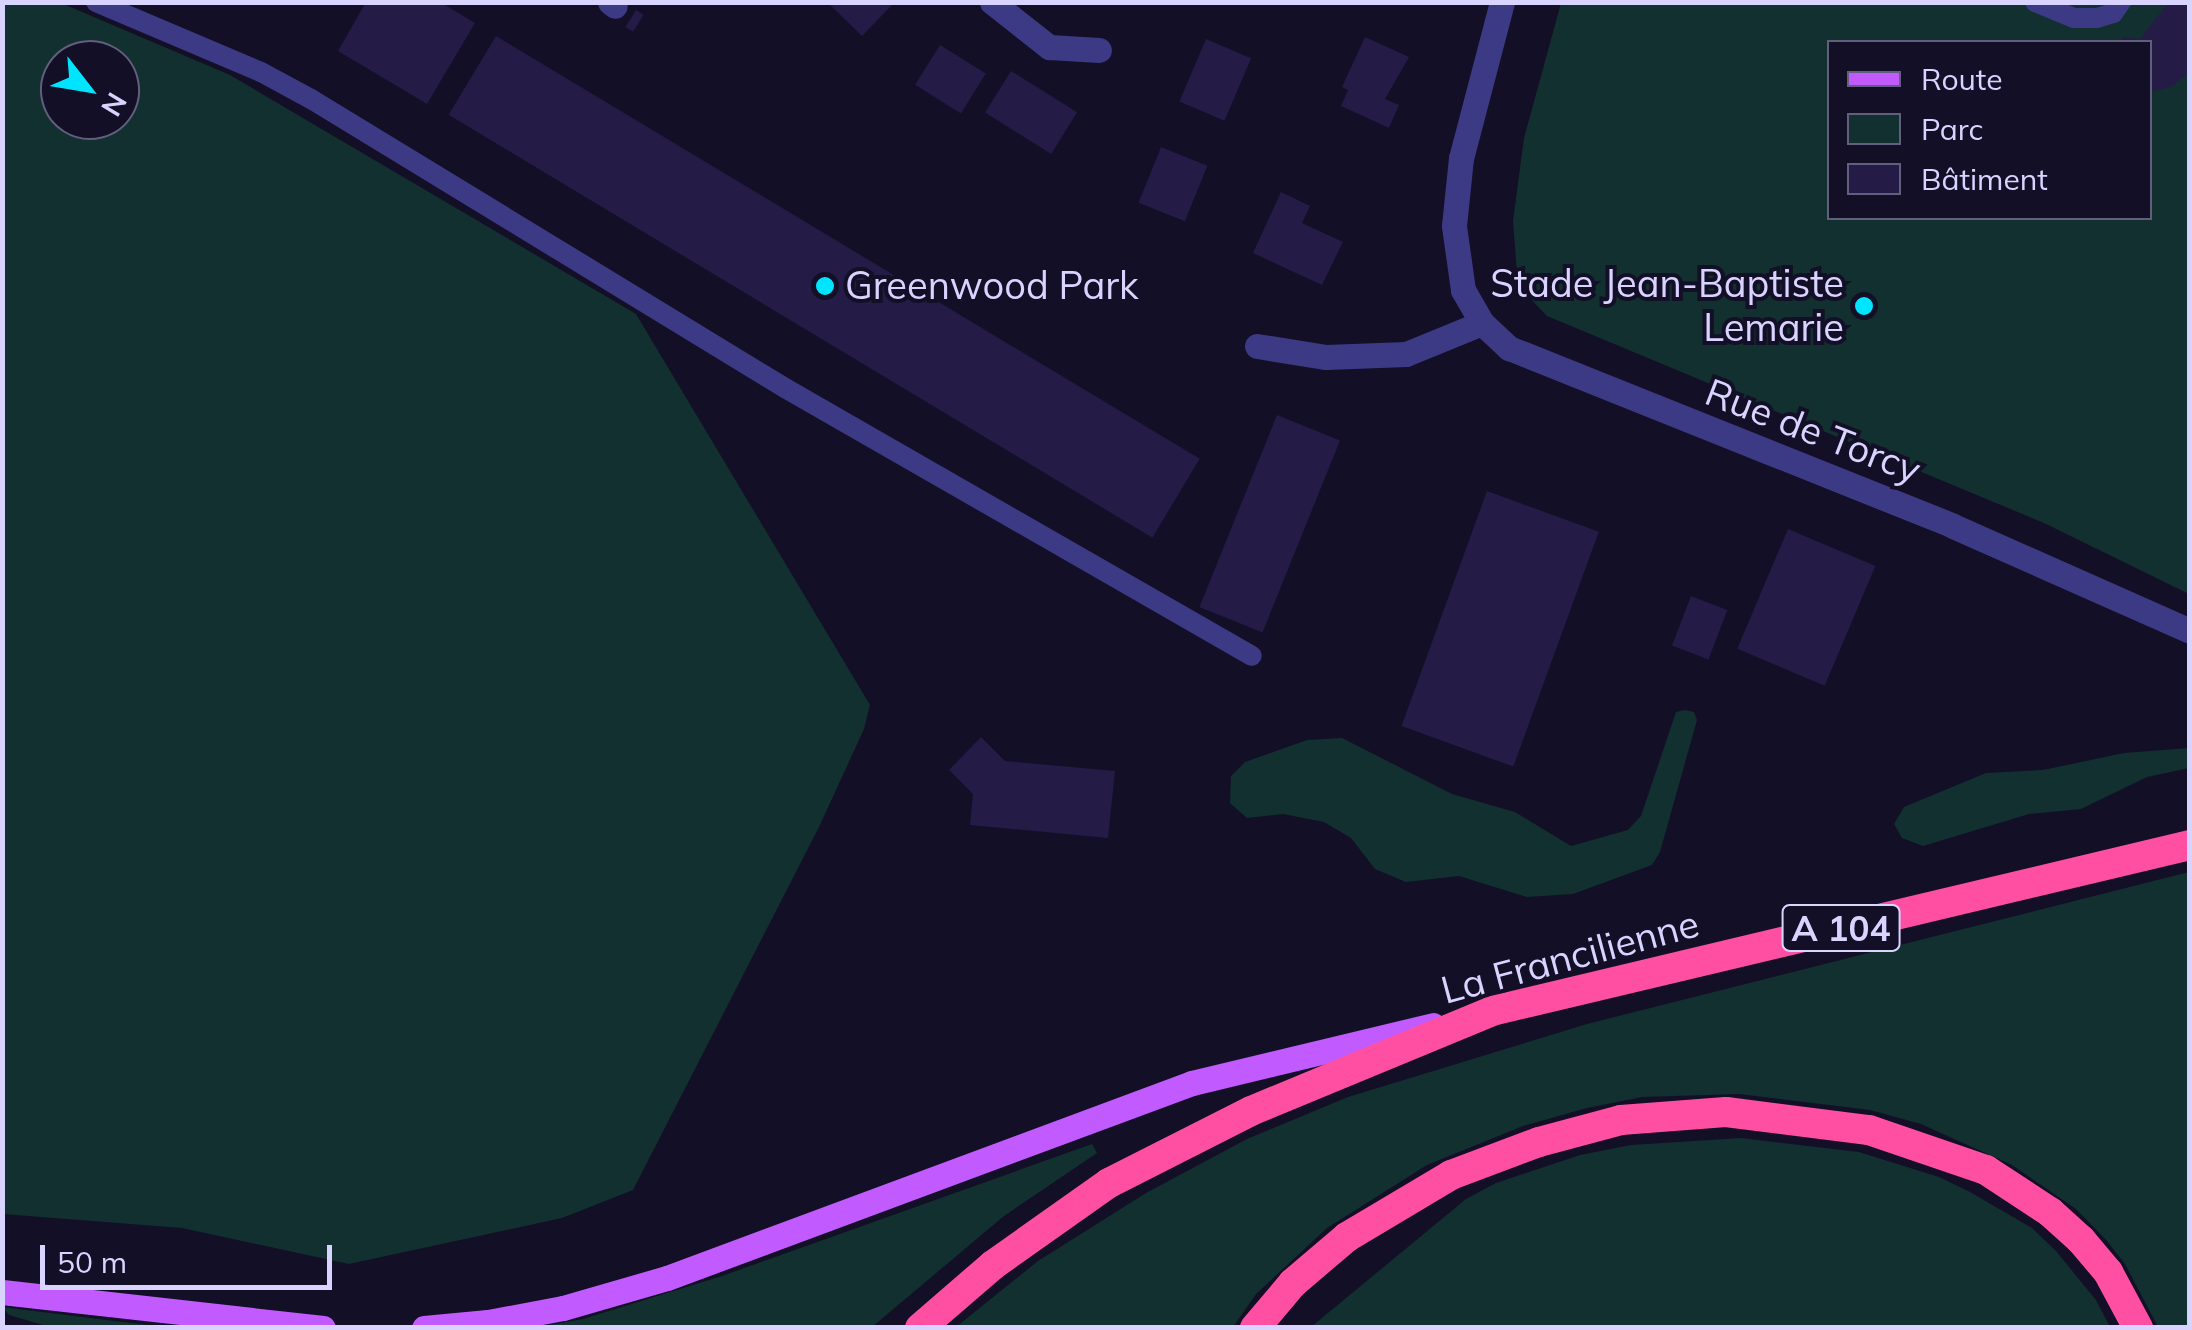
<!DOCTYPE html>
<meta charset="utf-8">
<style>
body{margin:0}
#map{position:relative;width:2192px;height:1330px;overflow:hidden;background:#130f26;font-family:Mulish,sans-serif}
div>[style]{position:absolute}
.green>*{inset:0;background:#12302f}
.building>*{inset:0;background:#241b47;transform-origin:0 0}
.service>*{height:20px;margin:-10px;padding:0 10px;transform-origin:10px;border-radius:10px;background:#3d3a85}
.minor>*{height:25px;margin:-12.5px;padding:0 12.5px;transform-origin:12.5px;border-radius:12.5px;background:#3d3a85}
.primary>*{height:25px;margin:-12.5px;padding:0 12.5px;transform-origin:12.5px;border-radius:12.5px;background:#c25bff}
.motorway>*{height:30px;margin:-15px;padding:0 15px;transform-origin:15px;border-radius:15px;background:#ff4fa3}
.dots>*{width:28px;height:28px;translate:-50% -50%;box-sizing:border-box;border:5px solid #130f26;border-radius:50%}
span{translate:-50% -50%;white-space:nowrap;text-align:center;line-height:1.15;-webkit-text-stroke:8px #130f26;paint-order:stroke}
.shield-label span{padding:2px 8px;background:#130f26;border:2px solid;border-radius:8px;-webkit-text-stroke-width:0}
.shield-label{font-size:35px;color:#d9d4ff;font-weight:700}
.poi-label{font-size:38px;color:#d9d4ff}
.right{translate:-100% -50%;text-align:right}
.left{translate:0 -50%;text-align:left}
.street-label{font-size:38px;color:#d9d4ff}
.frame{position:absolute;inset:0;border:5px solid #d9d4ff;pointer-events:none}
.legend{position:absolute;left:1827px;top:40px;width:325px;height:180px;box-sizing:border-box;background:#130f26;border:2px solid #625e7d;margin:0;padding:12px 18px;list-style:none;font-size:30px;color:#d9d4ff}
.legend li{display:flex;align-items:center;gap:20px;height:50px}
.legend b{width:50px;border:2px solid #625e7d}
.north{position:absolute;left:40px;top:40px;width:100px;height:100px;box-sizing:border-box;background:#130f26;border:2px solid #625e7d;border-radius:50%;rotate:121deg;font-size:28px;font-weight:700;line-height:40px;text-align:center;color:#d9d4ff}
.north::after{content:'';display:block;margin:auto;width:35px;height:45px;background:#00e5ff;clip-path:polygon(50% 0,100% 100%,50% 72%,0 100%)}
.scale{position:absolute;left:40px;top:1245px;width:292px;height:45px;box-sizing:border-box;border:5px solid #d9d4ff;border-top:0;padding-left:12px;font-size:30px;line-height:35px;white-space:nowrap;color:#d9d4ff;-webkit-text-stroke:8px #130f26;paint-order:stroke}
</style>
<div id="map">
<div class="green">
<i style="clip-path:polygon(evenodd,61px 3px,230px 75px,636px 314px,870px 705px,864px 729px,819px 827px,633px 1190px,562px 1218px,349px 1264px,182px 1228px,3px 1214px,2px 3px,61px 3px,60px 60px,120px 60px,120px 120px,60px 120px,60px 60px)"></i>
<i style="clip-path:polygon(evenodd,1561px 3px,2189px 3px,2189px 594px,2044px 523px,1547px 316px,1528px 296px,1517px 273px,1513px 221px,1524px 138px,1561px 3px,1830px 42px,2150px 42px,2150px 218px,1830px 218px,1830px 42px)"></i>
<i style="clip-path:polygon(1685px 710px,1694px 712px,1697px 720px,1660px 852px,1652px 865px,1573px 894px,1527px 897px,1459px 876px,1406px 882px,1375px 869px,1351px 838px,1324px 822px,1283px 814px,1247px 818px,1230px 803px,1231px 776px,1245px 762px,1307px 740px,1342px 738px,1452px 794px,1515px 812px,1571px 846px,1628px 830px,1641px 816px,1676px 712px)"></i>
<i style="clip-path:polygon(2189px 748px,2189px 768px,2147px 777px,2081px 809px,2029px 814px,1923px 846px,1902px 838px,1894px 824px,1904px 807px,1986px 773px,2043px 770px,2124px 753px)"></i>
<i style="clip-path:polygon(2189px 872px,2189px 1327px,2158px 1327px,2125px 1264px,2107px 1241px,2076px 1209px,2012px 1165px,1921px 1124px,1870px 1110px,1739px 1094px,1642px 1097px,1587px 1108px,1523px 1126px,1427px 1165px,1327px 1228px,1256px 1294px,1233px 1327px,956px 1327px,1038px 1261px,1146px 1193px,1247px 1139px,1348px 1097px,1587px 1024px)"></i>
<i style="clip-path:polygon(1741px 1138px,1859px 1152px,1939px 1177px,1970px 1192px,2032px 1228px,2056px 1251px,2096px 1300px,2110px 1327px,1311px 1327px,1466px 1199px,1496px 1183px,1580px 1155px,1631px 1145px)"></i>
<i style="clip-path:polygon(1092px 1144px,1097px 1153px,1004px 1216px,872px 1327px,538px 1327px,583px 1319px,722px 1276px)"></i>
<i style="clip-path:polygon(2px 1307px,147px 1325px,171px 1327px,50px 1327px,9px 1315px)"></i>
</div>
<div class="building">
<i style="clip-path:polygon(366px 2px,440px 2px,475px 23px,427px 104px,338px 51px)"></i>
<i style="clip-path:polygon(827px 2px,895px 2px,862px 36px)"></i>
<i style="clip-path:polygon(2169px 2px,2190px 4px,2190px 72px,2171px 87px,2150px 92px,2150px 42px,2121px 42px,2122px 37px,2140px 39px)"></i>
<i style="left:636px;top:10px;width:9px;height:20px;rotate:32deg"></i>
<i style="left:496px;top:36px;width:821px;height:92px;rotate:31deg"></i>
<i style="clip-path:polygon(1365px 37px,1409px 57px,1385px 99px,1399px 105px,1389px 128px,1341px 106px,1348px 90px,1342px 87px)"></i>
<i style="left:1206px;top:39px;width:49px;height:68px;rotate:23deg"></i>
<i style="left:940px;top:45px;width:54px;height:47px;rotate:32deg"></i>
<i style="left:1011px;top:71px;width:78px;height:49px;rotate:32deg"></i>
<i style="left:1161px;top:147px;width:50px;height:60px;rotate:22deg"></i>
<i style="clip-path:polygon(1281px 192px,1310px 206px,1302px 223px,1343px 242px,1322px 285px,1253px 253px)"></i>
<i style="left:1277px;top:415px;width:68px;height:207px;rotate:22deg"></i>
<i style="left:1487px;top:491px;width:119px;height:250px;rotate:20deg"></i>
<i style="left:1788px;top:529px;width:95px;height:130px;rotate:23deg"></i>
<i style="left:1691px;top:596px;width:39px;height:53px;rotate:21deg"></i>
<i style="clip-path:polygon(981px 737px,1005px 761px,1115px 771px,1108px 838px,970px 825px,973px 794px,949px 770px)"></i>
</div>
<div class="service">
<i style="left:96px;top:2px;width:179px;rotate:23deg"></i>
<i style="left:261px;top:72px;width:57px;rotate:28.4deg"></i>
<i style="left:311px;top:99px;width:555px;rotate:31.37deg"></i>
<i style="left:785px;top:388px;width:538px;rotate:29.85deg"></i>
<i style="left:2035px;top:2px;width:42px;rotate:22.3deg"></i>
<i style="left:2074px;top:18px;width:23px"></i>
<i style="left:2097px;top:18px;width:17px;rotate:-17deg"></i>
<i style="left:2113px;top:13px;width:14px;rotate:-54deg"></i>
</div>
<div class="minor">
<i style="left:610px;top:2px;width:6px;rotate:39deg"></i>
<i style="left:992px;top:2px;width:73px;rotate:38.3deg"></i>
<i style="left:1049px;top:47px;width:50px;rotate:3.4deg"></i>
<i style="left:1502px;top:2px;width:161px;rotate:104.7deg"></i>
<i style="left:1461px;top:158px;width:68px;rotate:95.9deg"></i>
<i style="left:1454px;top:226px;width:65px;rotate:82deg"></i>
<i style="left:1463px;top:290px;width:38px;rotate:60deg"></i>
<i style="left:1482px;top:323px;width:37px;rotate:43deg"></i>
<i style="left:1509px;top:348px;width:478px;rotate:21.8deg"></i>
<i style="left:1953px;top:526px;width:259px;rotate:23.9deg"></i>
<i style="left:1257px;top:346px;width:70px;rotate:9.1deg"></i>
<i style="left:1326px;top:357px;width:80px;rotate:-2.1deg"></i>
<i style="left:1406px;top:354px;width:82px;rotate:-22.2deg"></i>
</div>
<div class="primary">
<i style="left:2px;top:1292px;width:323px;rotate:6.4deg"></i>
<i style="left:424px;top:1328px;width:64px;rotate:-5.4deg"></i>
<i style="left:488px;top:1322px;width:76px;rotate:-10.6deg"></i>
<i style="left:563px;top:1308px;width:108px;rotate:-16.1deg"></i>
<i style="left:667px;top:1278px;width:560px;rotate:-20.38deg"></i>
<i style="left:1192px;top:1083px;width:248px;rotate:-13.5deg"></i>
</div>
<div class="motorway">
<i style="left:920px;top:1328px;width:96px;rotate:-40.8deg"></i>
<i style="left:993px;top:1265px;width:142px;rotate:-35.3deg"></i>
<i style="left:1109px;top:1183px;width:159px;rotate:-26.9deg"></i>
<i style="left:1251px;top:1111px;width:261px;rotate:-22.5deg"></i>
<i style="left:1492px;top:1011px;width:717px;rotate:-13.38deg"></i>
<i style="left:1255px;top:1328px;width:59px;rotate:-49.8deg"></i>
<i style="left:1293px;top:1283px;width:71px;rotate:-40.4deg"></i>
<i style="left:1347px;top:1237px;width:121px;rotate:-30.8deg"></i>
<i style="left:1451px;top:1175px;width:94px;rotate:-20.6deg"></i>
<i style="left:1539px;top:1142px;width:85px;rotate:-15deg"></i>
<i style="left:1621px;top:1120px;width:105px;rotate:-4.4deg"></i>
<i style="left:1726px;top:1112px;width:144px;rotate:7.2deg"></i>
<i style="left:1869px;top:1130px;width:124px;rotate:18.9deg"></i>
<i style="left:1986px;top:1170px;width:77px;rotate:33.3deg"></i>
<i style="left:2050px;top:1212px;width:42px;rotate:42.1deg"></i>
<i style="left:2081px;top:1240px;width:42px;rotate:49.8deg"></i>
<i style="left:2108px;top:1272px;width:64px;rotate:61.8deg"></i>
</div>
<div class="dots">
<i style="left:825px;top:286px;background:#00e5ff"></i>
<i style="left:1864px;top:306px;background:#00e5ff"></i>
</div>
<div class="shield-label">
<span style="left:1841px;top:928px">A 104</span>
</div>
<div class="poi-label">
<span class="right" style="left:1844px;top:306px">Stade Jean-Baptiste<br>Lemarie</span>
<span class="left" style="left:845px;top:286px">Greenwood Park</span>
</div>
<div class="street-label">
<span style="left:1813px;top:431px;rotate:21deg">Rue de Torcy</span>
<span style="left:1570px;top:957px;rotate:-15deg">La Francilienne</span>
</div>
<div class="frame"></div>
<ul class="legend">
<li><b style="height:12px;background:#c25bff"></b>Route</li>
<li><b style="height:28px;background:#12302f"></b>Parc</li>
<li><b style="height:28px;background:#241b47"></b>Bâtiment</li>
</ul>
<div class="north">N</div>
<div class="scale">50 m</div>
</div>
